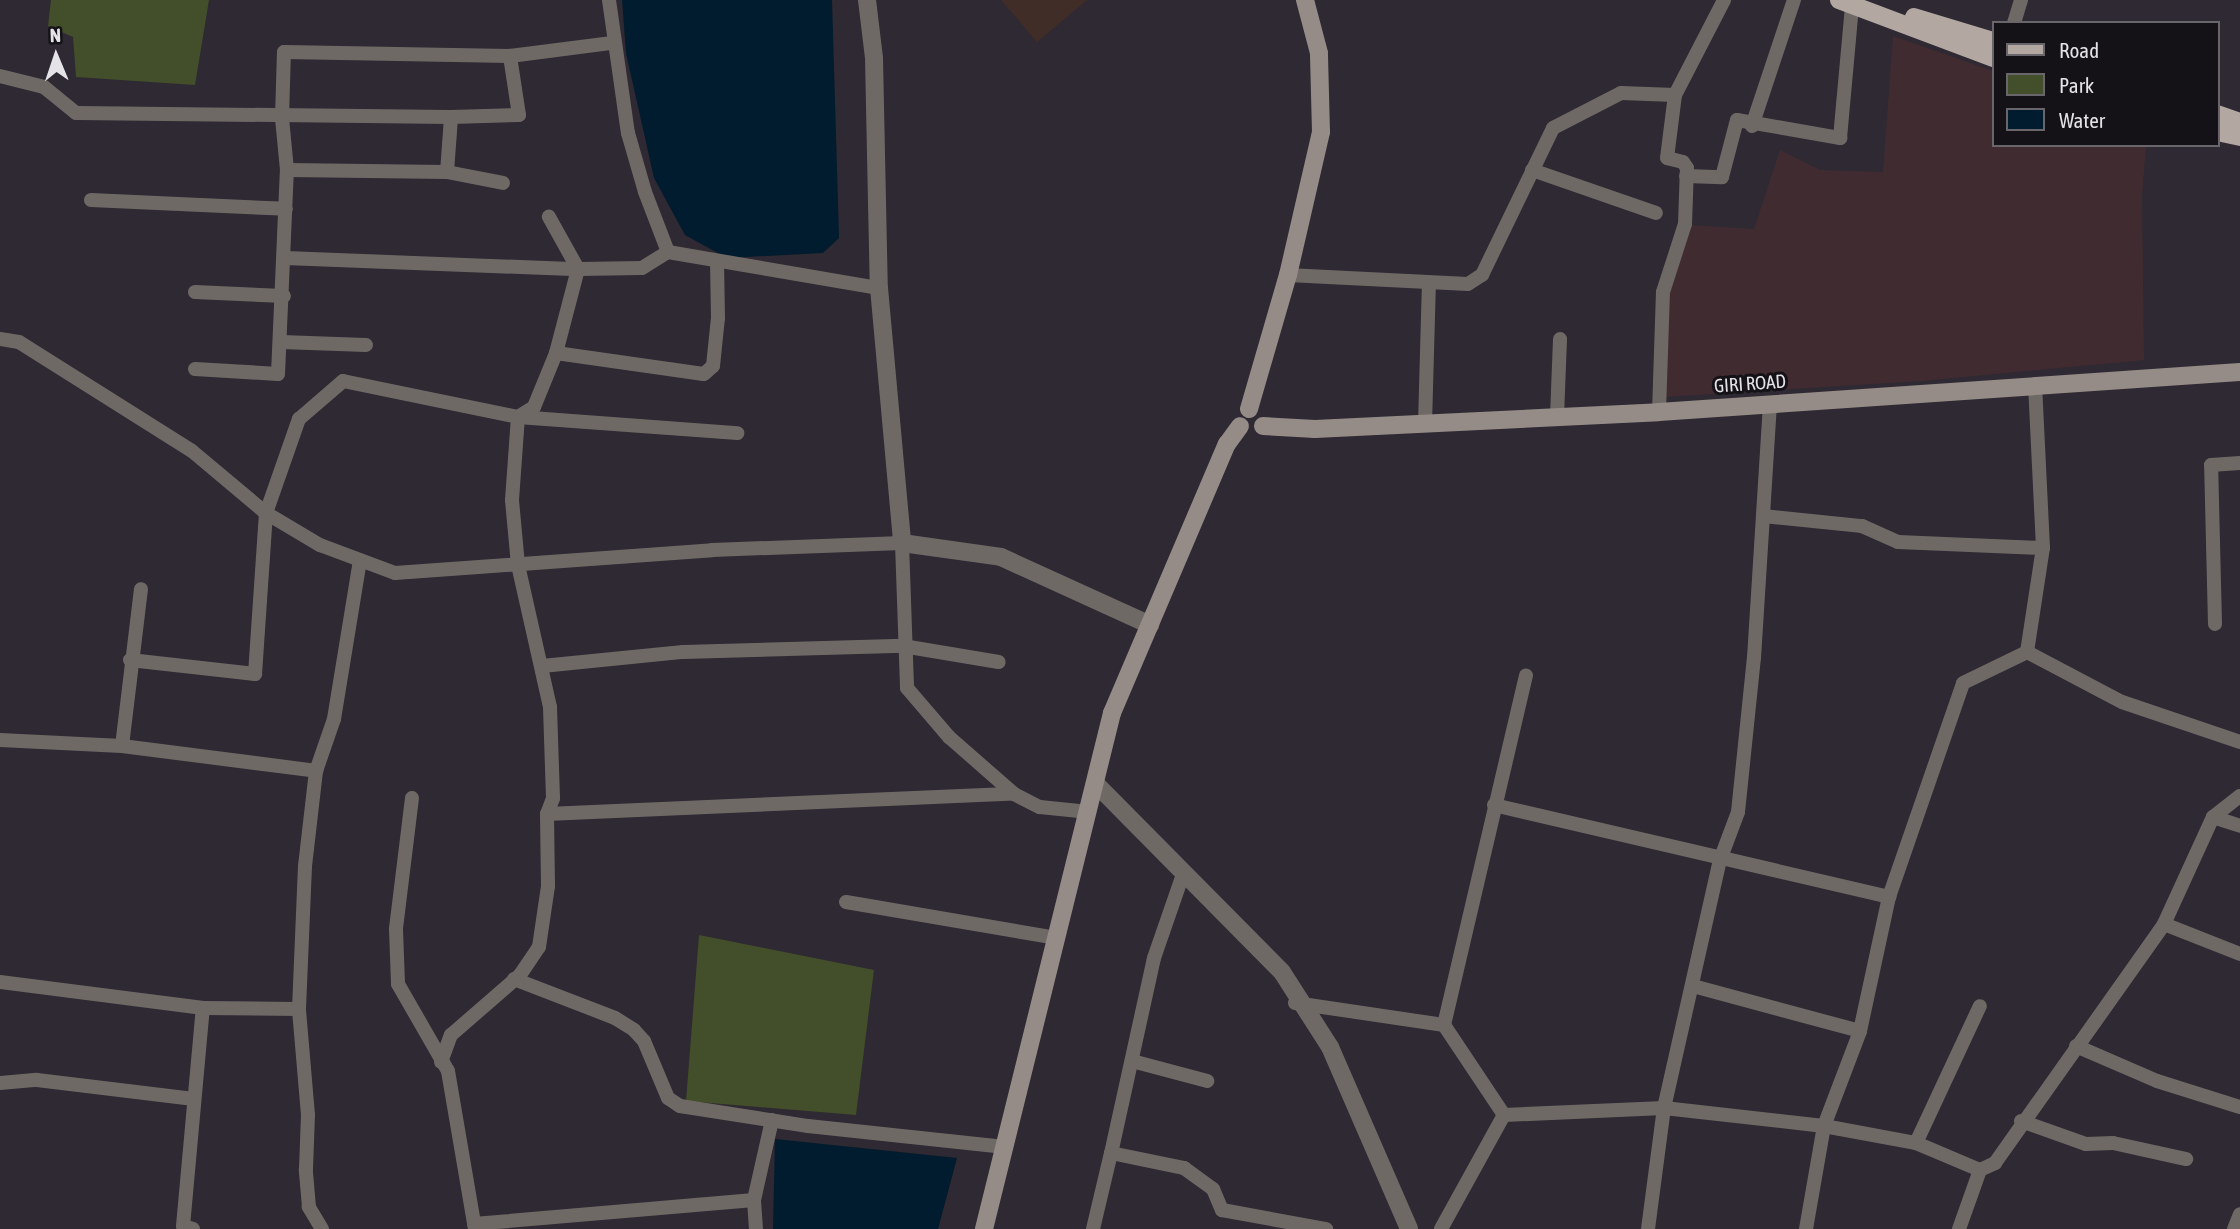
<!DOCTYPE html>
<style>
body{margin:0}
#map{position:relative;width:2240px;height:1229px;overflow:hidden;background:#2e2932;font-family:"Asap Condensed",sans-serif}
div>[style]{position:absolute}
.education>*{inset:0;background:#402d27}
.medical>*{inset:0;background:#402c30}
.green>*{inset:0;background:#434e2a}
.water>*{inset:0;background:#001c2e}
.minor>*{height:14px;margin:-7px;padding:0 7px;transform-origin:7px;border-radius:7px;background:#6f6966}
.tertiary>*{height:18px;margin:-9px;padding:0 9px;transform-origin:9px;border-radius:9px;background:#6f6966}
.secondary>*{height:18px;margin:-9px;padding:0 9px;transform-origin:9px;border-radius:9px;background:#958c87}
.primary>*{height:18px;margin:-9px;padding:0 9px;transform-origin:9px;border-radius:9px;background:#b2a7a1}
span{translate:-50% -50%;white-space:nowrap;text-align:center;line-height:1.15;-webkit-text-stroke:6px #151217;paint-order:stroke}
.street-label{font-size:19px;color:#e5e2e8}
.legend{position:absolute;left:1992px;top:21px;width:228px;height:126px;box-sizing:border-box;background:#151217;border:2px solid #68656b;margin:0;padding:9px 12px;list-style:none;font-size:21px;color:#e5e2e8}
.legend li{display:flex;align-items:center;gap:14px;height:35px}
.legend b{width:35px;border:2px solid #68656b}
.north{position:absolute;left:21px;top:21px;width:70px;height:70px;-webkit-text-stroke:5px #151217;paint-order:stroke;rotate:358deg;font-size:19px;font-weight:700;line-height:28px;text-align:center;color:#e5e2e8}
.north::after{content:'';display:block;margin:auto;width:24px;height:32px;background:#e5e2e8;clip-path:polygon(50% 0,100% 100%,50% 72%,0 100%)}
</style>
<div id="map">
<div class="education">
<i style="clip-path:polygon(1001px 0,1087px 0,1037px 42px)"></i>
</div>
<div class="medical">
<i style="clip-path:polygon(1893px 36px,1993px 71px,1993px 145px,2146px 145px,2142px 196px,2144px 360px,1921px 381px,1663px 397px,1667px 291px,1688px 225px,1754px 229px,1780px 150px,1820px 170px,1883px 172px)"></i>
</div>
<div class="green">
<i style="clip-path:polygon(51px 0,209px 0,195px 85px,76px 77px,73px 37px,48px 26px)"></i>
<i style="clip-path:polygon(699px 935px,874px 970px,856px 1115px,686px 1101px)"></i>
</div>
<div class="water">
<i style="clip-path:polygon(622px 0,832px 0,839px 238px,823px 253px,727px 258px,685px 235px,654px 178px,626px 53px)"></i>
<i style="clip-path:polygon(775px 1139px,957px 1158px,938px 1229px,773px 1229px)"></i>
</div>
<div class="minor">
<i style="left:609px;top:0;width:134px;rotate:81.9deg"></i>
<i style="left:628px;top:133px;width:61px;rotate:73.9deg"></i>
<i style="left:645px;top:192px;width:64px;rotate:69deg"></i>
<i style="left:668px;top:252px;width:214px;rotate:9.7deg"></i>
<i style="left:2014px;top:23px;width:24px;rotate:-73deg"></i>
<i style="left:0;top:76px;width:45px;rotate:14deg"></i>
<i style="left:44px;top:87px;width:41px;rotate:39.1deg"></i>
<i style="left:76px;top:113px;width:375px;rotate:0.6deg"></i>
<i style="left:1752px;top:126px;width:133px;rotate:-71.6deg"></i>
<i style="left:287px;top:170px;width:160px;rotate:0.7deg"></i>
<i style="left:447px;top:172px;width:55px;rotate:-85.8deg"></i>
<i style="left:451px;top:117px;width:68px;rotate:-1.7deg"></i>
<i style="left:519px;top:115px;width:60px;rotate:-98.7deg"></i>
<i style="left:1532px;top:170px;width:131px;rotate:19.1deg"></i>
<i style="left:447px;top:172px;width:57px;rotate:11.1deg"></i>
<i style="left:1686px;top:176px;width:36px;rotate:2deg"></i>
<i style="left:1722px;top:177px;width:59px;rotate:-75.3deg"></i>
<i style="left:1737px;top:120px;width:105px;rotate:9.9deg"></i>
<i style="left:1840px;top:138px;width:133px;rotate:-84.8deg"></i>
<i style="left:91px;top:200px;width:195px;rotate:2.6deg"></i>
<i style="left:285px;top:258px;width:293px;rotate:2.2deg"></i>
<i style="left:578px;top:269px;width:64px;rotate:-0.9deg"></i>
<i style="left:642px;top:268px;width:31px;rotate:-32deg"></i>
<i style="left:1288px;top:275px;width:180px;rotate:2.9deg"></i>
<i style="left:1468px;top:284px;width:17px;rotate:-33deg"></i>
<i style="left:1482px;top:275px;width:163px;rotate:-64.2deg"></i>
<i style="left:1553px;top:128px;width:76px;rotate:-27.2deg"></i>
<i style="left:1621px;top:93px;width:54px;rotate:2.1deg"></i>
<i style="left:195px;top:292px;width:89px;rotate:2.6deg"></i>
<i style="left:0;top:339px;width:19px;rotate:9deg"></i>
<i style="left:19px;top:342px;width:204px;rotate:32.2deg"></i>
<i style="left:192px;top:451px;width:97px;rotate:40deg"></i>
<i style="left:266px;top:513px;width:63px;rotate:30.7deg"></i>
<i style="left:320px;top:545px;width:80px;rotate:20.5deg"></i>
<i style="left:395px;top:573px;width:318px;rotate:-4.1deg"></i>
<i style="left:712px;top:550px;width:190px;rotate:-2.1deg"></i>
<i style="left:902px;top:543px;width:145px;rotate:88deg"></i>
<i style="left:907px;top:688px;width:65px;rotate:49.4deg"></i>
<i style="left:949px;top:737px;width:86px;rotate:41.2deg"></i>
<i style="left:1014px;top:794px;width:29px;rotate:27deg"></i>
<i style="left:1040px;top:807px;width:49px;rotate:5.8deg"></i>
<i style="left:281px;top:342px;width:85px;rotate:2deg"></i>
<i style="left:556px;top:353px;width:149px;rotate:8.1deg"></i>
<i style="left:704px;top:374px;width:12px;rotate:-42deg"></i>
<i style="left:713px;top:366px;width:48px;rotate:-84.1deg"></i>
<i style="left:718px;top:318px;width:55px;rotate:-91deg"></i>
<i style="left:195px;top:369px;width:83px;rotate:3.4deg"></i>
<i style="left:278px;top:374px;width:204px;rotate:-87.5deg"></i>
<i style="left:287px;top:170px;width:52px;rotate:-95.5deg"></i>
<i style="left:282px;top:118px;width:66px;rotate:-88.3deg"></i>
<i style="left:284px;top:52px;width:226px;rotate:1deg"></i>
<i style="left:510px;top:56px;width:103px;rotate:-7.3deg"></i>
<i style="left:1659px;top:412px;width:120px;rotate:-88.1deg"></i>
<i style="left:1663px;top:292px;width:71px;rotate:-72.1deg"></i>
<i style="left:1685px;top:224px;width:56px;rotate:-88deg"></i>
<i style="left:1687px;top:168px;width:7px;rotate:-124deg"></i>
<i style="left:1683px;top:162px;width:16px;rotate:-166deg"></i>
<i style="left:1667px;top:158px;width:64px;rotate:-82.8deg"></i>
<i style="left:1675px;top:95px;width:107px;rotate:-62.7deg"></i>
<i style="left:1557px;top:417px;width:78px;rotate:-87.8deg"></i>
<i style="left:1425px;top:424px;width:140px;rotate:-88.4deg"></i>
<i style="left:1763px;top:516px;width:100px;rotate:5.8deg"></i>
<i style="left:1862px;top:526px;width:39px;rotate:24deg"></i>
<i style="left:1898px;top:542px;width:145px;rotate:2.4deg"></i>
<i style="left:2215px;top:624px;width:159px;rotate:-91.4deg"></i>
<i style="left:2211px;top:465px;width:29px;rotate:-4deg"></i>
<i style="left:2027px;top:652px;width:107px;rotate:27.8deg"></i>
<i style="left:2122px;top:702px;width:125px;rotate:18.7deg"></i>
<i style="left:130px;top:660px;width:126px;rotate:6.4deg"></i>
<i style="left:255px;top:674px;width:161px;rotate:-86.1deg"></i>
<i style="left:266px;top:513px;width:100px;rotate:-70.7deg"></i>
<i style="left:299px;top:419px;width:58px;rotate:-40.8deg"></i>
<i style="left:343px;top:381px;width:179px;rotate:11.6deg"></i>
<i style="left:518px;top:417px;width:220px;rotate:4.2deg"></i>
<i style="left:542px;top:666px;width:142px;rotate:-5.7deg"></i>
<i style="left:683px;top:652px;width:220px;rotate:-1.6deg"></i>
<i style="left:903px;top:646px;width:97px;rotate:9.5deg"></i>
<i style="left:0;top:740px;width:122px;rotate:2.8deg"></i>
<i style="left:122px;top:746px;width:196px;rotate:7.3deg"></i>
<i style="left:122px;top:746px;width:158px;rotate:-83.1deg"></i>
<i style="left:412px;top:798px;width:132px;rotate:97deg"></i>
<i style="left:396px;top:929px;width:55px;rotate:87.9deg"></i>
<i style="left:398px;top:984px;width:100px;rotate:60.1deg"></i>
<i style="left:448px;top:1071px;width:160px;rotate:80.3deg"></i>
<i style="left:1494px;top:805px;width:406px;rotate:13.1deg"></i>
<i style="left:547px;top:814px;width:467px;rotate:-2.5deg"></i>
<i style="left:2213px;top:817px;width:28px;rotate:18deg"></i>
<i style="left:1181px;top:880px;width:83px;rotate:109.1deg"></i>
<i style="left:1154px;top:958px;width:200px;rotate:102.4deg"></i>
<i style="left:1111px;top:1153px;width:75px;rotate:11.6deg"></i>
<i style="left:1184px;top:1168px;width:36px;rotate:36deg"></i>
<i style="left:1213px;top:1189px;width:23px;rotate:67deg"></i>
<i style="left:1222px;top:1210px;width:106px;rotate:10.4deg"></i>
<i style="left:846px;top:902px;width:213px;rotate:9.7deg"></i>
<i style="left:2164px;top:924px;width:82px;rotate:21.5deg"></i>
<i style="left:514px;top:979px;width:108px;rotate:21.1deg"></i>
<i style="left:615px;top:1018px;width:22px;rotate:32deg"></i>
<i style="left:634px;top:1030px;width:15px;rotate:48deg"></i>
<i style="left:644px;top:1041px;width:62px;rotate:67.2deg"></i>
<i style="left:668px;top:1098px;width:14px;rotate:34deg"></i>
<i style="left:680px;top:1106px;width:130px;rotate:8.9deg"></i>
<i style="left:808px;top:1126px;width:198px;rotate:6.1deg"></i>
<i style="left:0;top:982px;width:205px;rotate:7.3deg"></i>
<i style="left:203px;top:1008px;width:96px;rotate:0.6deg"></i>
<i style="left:1693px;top:986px;width:173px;rotate:15.1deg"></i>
<i style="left:1295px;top:1003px;width:151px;rotate:8.4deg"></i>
<i style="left:1444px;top:1025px;width:108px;rotate:56.3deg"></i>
<i style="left:1444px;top:1025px;width:359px;rotate:-76.8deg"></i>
<i style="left:2076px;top:1046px;width:88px;rotate:23.4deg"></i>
<i style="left:2157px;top:1081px;width:87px;rotate:17.4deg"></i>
<i style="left:1132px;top:1061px;width:78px;rotate:14.9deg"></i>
<i style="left:441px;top:1062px;width:29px;rotate:-70deg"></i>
<i style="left:451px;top:1035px;width:91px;rotate:-41deg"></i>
<i style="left:520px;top:975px;width:34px;rotate:-56deg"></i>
<i style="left:539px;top:947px;width:62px;rotate:-81.6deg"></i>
<i style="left:548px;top:886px;width:72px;rotate:-90.8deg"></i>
<i style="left:547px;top:814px;width:17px;rotate:-69deg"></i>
<i style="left:553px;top:798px;width:91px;rotate:-91.9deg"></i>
<i style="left:550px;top:707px;width:146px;rotate:-102.7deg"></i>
<i style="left:518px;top:565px;width:65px;rotate:-95.3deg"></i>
<i style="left:512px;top:500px;width:83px;rotate:-85.9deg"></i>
<i style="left:518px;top:417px;width:19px;rotate:-32deg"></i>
<i style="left:534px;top:407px;width:58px;rotate:-67.8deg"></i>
<i style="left:556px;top:353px;width:87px;rotate:-75.3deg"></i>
<i style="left:578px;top:269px;width:60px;rotate:-119.1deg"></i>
<i style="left:0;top:1083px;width:37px;rotate:-5deg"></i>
<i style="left:37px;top:1080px;width:158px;rotate:6.9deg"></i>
<i style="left:1504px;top:1115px;width:160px;rotate:-2.5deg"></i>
<i style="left:1664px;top:1108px;width:161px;rotate:6.4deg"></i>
<i style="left:1824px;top:1126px;width:94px;rotate:10.5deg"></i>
<i style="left:1916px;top:1143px;width:69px;rotate:22.9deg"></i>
<i style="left:2021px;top:1121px;width:69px;rotate:19.5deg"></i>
<i style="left:2086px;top:1144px;width:27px;rotate:-2deg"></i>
<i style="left:2113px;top:1143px;width:75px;rotate:12.4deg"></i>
<i style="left:1916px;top:1143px;width:151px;rotate:-65deg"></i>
<i style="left:474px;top:1224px;width:281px;rotate:-4.9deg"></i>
<i style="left:193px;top:1229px;width:10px;rotate:-163deg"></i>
<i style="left:183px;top:1226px;width:219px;rotate:-84.8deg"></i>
<i style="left:322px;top:1229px;width:26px;rotate:-121deg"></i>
<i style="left:309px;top:1207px;width:38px;rotate:-95deg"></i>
<i style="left:306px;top:1169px;width:54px;rotate:-87.9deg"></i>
<i style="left:308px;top:1115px;width:106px;rotate:-94.9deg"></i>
<i style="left:299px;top:1009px;width:143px;rotate:-87.6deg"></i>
<i style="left:305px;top:866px;width:96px;rotate:-83.4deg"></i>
<i style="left:316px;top:771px;width:55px;rotate:-70.9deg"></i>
<i style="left:334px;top:719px;width:161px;rotate:-80.7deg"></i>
<i style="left:756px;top:1229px;width:29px;rotate:-94deg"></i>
<i style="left:754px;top:1200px;width:82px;rotate:-77.3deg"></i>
<i style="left:1093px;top:1229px;width:78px;rotate:-76.7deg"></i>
<i style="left:1441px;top:1229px;width:130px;rotate:-61.1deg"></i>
<i style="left:1648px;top:1229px;width:122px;rotate:-82.5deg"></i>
<i style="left:1664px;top:1108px;width:254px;rotate:-77.3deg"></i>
<i style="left:1720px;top:860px;width:51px;rotate:-69.4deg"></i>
<i style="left:1738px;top:812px;width:155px;rotate:-84.1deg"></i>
<i style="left:1754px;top:658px;width:255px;rotate:-86.4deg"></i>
<i style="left:1806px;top:1229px;width:105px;rotate:-80.1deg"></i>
<i style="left:1824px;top:1126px;width:102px;rotate:-69.2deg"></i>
<i style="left:1860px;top:1031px;width:137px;rotate:-77.8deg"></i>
<i style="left:1889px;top:897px;width:226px;rotate:-70.9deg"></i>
<i style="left:1963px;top:683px;width:71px;rotate:-25.8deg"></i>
<i style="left:2027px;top:652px;width:105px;rotate:-81.3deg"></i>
<i style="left:2043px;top:548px;width:164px;rotate:-92.8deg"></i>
<i style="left:1959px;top:1229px;width:63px;rotate:-70.4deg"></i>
<i style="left:1980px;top:1170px;width:17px;rotate:-25deg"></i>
<i style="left:1995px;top:1163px;width:293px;rotate:-54.7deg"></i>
<i style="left:2164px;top:924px;width:118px;rotate:-65.4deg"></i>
<i style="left:2213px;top:817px;width:34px;rotate:-38deg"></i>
<i style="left:2234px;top:1229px;width:16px;rotate:-68deg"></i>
</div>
<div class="tertiary">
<i style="left:867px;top:0;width:58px;rotate:83.1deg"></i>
<i style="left:874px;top:58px;width:230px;rotate:88.8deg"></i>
<i style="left:879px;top:288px;width:256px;rotate:84.8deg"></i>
<i style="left:902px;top:543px;width:100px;rotate:8deg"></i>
<i style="left:1001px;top:557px;width:164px;rotate:24.5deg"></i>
<i style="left:1096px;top:784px;width:264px;rotate:45.3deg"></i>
<i style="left:1282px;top:972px;width:89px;rotate:57.4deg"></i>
<i style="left:1330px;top:1047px;width:198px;rotate:66.5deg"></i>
</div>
<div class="secondary">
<i style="left:1249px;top:409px;width:140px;rotate:-73.8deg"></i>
<i style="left:1288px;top:275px;width:147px;rotate:-77deg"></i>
<i style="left:1321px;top:132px;width:79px;rotate:-91.5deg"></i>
<i style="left:1319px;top:53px;width:55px;rotate:-104.8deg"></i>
<i style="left:1263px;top:426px;width:52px;rotate:3.3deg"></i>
<i style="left:1315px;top:429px;width:344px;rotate:-2.8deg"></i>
<i style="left:1659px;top:412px;width:582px;rotate:-3.94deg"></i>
<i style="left:984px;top:1229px;width:532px;rotate:-76.07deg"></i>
<i style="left:1112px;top:713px;width:293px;rotate:-66.9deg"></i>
<i style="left:1227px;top:444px;width:22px;rotate:-54deg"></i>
</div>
<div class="primary">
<i style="left:1839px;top:0;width:165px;rotate:20.6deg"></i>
<i style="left:1914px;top:17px;width:83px;rotate:16.9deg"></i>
<i style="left:2217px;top:114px;width:24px;rotate:19deg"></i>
<i style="left:2217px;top:132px;width:24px;rotate:12deg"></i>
</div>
<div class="street-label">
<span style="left:1750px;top:384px;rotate:-4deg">GIRI ROAD</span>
</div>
<ul class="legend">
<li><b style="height:9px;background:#b2a7a1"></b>Road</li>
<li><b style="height:19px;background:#434e2a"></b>Park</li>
<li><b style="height:19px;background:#001c2e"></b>Water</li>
</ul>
<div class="north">N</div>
</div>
